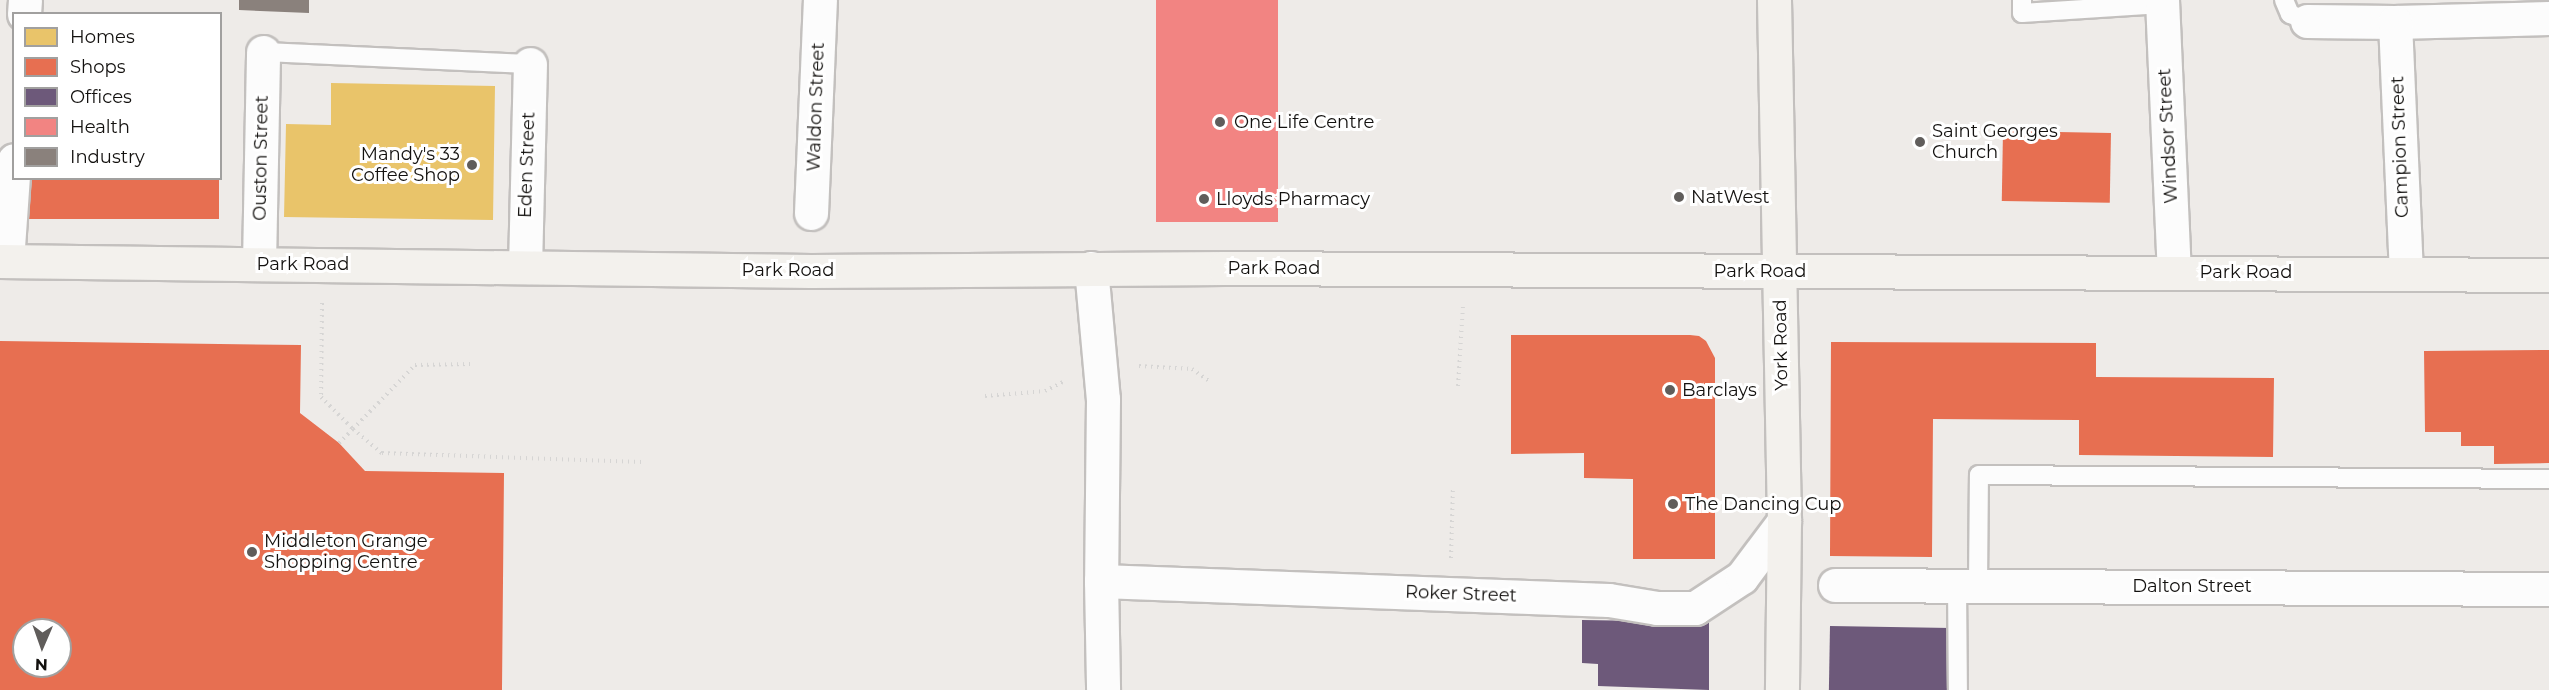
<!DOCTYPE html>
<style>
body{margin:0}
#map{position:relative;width:2549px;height:690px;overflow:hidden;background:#eeebe8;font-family:Montserrat,sans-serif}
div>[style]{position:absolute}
.homes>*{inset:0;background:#e9c46a}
.shops>*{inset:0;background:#e76f51;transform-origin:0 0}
.offices>*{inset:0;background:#6d597a;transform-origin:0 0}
.health>*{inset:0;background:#f28482;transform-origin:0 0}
.industry>*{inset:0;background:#8a817c}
.path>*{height:4px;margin-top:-2px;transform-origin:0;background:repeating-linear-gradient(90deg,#d6d5d4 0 1.5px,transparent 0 6px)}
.roads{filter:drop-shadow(2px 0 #c3c0be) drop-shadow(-2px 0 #c3c0be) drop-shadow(0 2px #c3c0be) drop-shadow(0 -2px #c3c0be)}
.lane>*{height:18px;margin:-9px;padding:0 9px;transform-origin:9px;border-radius:9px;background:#fcfcfc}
.street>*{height:33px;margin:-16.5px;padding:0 16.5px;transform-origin:16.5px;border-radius:16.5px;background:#fcfcfc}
.secondary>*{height:33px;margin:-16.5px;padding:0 16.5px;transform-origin:16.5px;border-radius:16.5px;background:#f3f1ed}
.dots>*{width:16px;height:16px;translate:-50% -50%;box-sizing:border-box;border:3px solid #fff;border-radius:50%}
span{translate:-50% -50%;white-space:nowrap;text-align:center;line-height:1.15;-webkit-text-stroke:6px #fff;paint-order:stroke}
.street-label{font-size:18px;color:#13110f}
.poi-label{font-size:18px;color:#13110f}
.left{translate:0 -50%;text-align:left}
.right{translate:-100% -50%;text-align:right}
.legend{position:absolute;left:12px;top:12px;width:210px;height:168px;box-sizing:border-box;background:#fff;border:2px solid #a1a09f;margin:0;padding:8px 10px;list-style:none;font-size:18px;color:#13110f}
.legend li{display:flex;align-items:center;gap:12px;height:30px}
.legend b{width:30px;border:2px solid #a1a09f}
.north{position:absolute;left:12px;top:618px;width:60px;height:60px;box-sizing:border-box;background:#fff;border:2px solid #a1a09f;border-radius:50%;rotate:182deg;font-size:16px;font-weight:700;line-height:24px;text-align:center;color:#13110f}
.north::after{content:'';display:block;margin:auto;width:21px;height:27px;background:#605d5b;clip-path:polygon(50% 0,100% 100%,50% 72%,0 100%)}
</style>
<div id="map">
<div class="homes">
<i style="clip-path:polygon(331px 83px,495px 86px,493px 220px,284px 217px,286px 124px,331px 125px)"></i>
</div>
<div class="shops">
<i style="left:2003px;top:131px;width:108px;height:70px;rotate:1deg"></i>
<i style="left:22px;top:178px;width:197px;height:41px"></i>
<i style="clip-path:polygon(1511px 335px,1690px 335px,1699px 336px,1706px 341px,1715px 358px,1715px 559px,1633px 559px,1633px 479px,1584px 478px,1584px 453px,1511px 454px)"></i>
<i style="clip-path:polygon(evenodd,0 341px,301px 345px,300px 413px,339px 443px,365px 471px,504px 473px,502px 690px,0 690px,0 341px,24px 630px,60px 630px,60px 666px,24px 666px,24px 630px)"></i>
<i style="clip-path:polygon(1831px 342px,2096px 343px,2096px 377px,2274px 378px,2273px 457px,2079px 455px,2079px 420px,1933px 419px,1932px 557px,1830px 556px)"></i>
<i style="clip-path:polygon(2549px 350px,2549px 463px,2494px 464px,2494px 446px,2461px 446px,2461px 432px,2425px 432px,2424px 351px)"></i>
</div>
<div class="offices">
<i style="clip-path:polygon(1582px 620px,1709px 622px,1709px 690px,1598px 686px,1598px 664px,1582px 663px)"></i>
<i style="left:1830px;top:626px;width:121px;height:64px;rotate:1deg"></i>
</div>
<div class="health">
<i style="left:1156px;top:0;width:122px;height:222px"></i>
</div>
<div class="industry">
<i style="clip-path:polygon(239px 0,309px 0,309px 13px,239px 10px)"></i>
</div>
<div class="path">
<i style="left:322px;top:303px;width:94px;rotate:90.6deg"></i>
<i style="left:321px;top:397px;width:45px;rotate:45deg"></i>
<i style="left:353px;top:429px;width:89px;rotate:-45.9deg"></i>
<i style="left:415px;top:365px;width:55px;rotate:-1deg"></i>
<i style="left:1139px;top:366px;width:53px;rotate:3.2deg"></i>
<i style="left:1192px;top:369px;width:21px;rotate:35deg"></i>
<i style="left:1458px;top:386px;width:80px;rotate:-86.4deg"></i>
<i style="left:985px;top:396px;width:60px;rotate:-4.8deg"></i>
<i style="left:1045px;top:391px;width:20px;rotate:-27deg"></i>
<i style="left:339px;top:443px;width:20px;rotate:-45deg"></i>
<i style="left:353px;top:429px;width:38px;rotate:40deg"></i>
<i style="left:382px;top:453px;width:260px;rotate:2deg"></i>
<i style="left:1451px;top:558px;width:72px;rotate:-88.4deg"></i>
</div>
<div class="roads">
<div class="lane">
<i style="left:2022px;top:0;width:13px;rotate:90deg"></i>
<i style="left:2022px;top:13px;width:140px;rotate:-3.7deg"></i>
<i style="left:2284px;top:0;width:15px;rotate:67deg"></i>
<i style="left:2290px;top:14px;width:18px;rotate:22deg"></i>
<i style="left:263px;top:52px;width:267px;rotate:2.6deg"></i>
<i style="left:1957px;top:585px;width:105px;rotate:89.5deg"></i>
<i style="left:1978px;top:585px;width:110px;rotate:-89.5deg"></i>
<i style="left:1979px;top:475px;width:570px;rotate:0.4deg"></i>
</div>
<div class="street">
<i style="left:2162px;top:0;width:271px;rotate:87.5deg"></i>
<i style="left:24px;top:14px;width:14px;rotate:-86deg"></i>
<i style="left:2307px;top:21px;width:88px;rotate:0.7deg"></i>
<i style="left:2395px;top:22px;width:154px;rotate:-1.5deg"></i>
<i style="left:2395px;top:22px;width:251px;rotate:87.5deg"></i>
<i style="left:811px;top:213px;width:213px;rotate:-87.6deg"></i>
<i style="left:7px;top:261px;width:101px;rotate:-86deg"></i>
<i style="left:259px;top:264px;width:212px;rotate:-88.9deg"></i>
<i style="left:525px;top:267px;width:203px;rotate:-88.6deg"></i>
<i style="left:1091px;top:268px;width:132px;rotate:84.8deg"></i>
<i style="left:1103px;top:399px;width:182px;rotate:90.6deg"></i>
<i style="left:1101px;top:581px;width:109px;rotate:88.9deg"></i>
<i style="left:1101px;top:581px;width:508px;rotate:2.14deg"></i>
<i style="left:1609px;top:600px;width:49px;rotate:9.5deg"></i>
<i style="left:1657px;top:608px;width:38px"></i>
<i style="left:1695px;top:608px;width:56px;rotate:-33.4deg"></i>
<i style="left:1742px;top:577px;width:70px;rotate:-53.1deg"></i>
<i style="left:1835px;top:585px;width:714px;rotate:0.32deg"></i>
</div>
<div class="secondary">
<i style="left:1774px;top:0;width:521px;rotate:88.9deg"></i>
<i style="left:1784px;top:521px;width:169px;rotate:90.7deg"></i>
<i style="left:0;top:261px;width:811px;rotate:0.71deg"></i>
<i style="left:811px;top:271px;width:413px;rotate:-0.4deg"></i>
<i style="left:1224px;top:268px;width:1325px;rotate:0.3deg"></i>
</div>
</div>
<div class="dots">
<i style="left:1220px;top:122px;background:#605d5b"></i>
<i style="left:1920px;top:142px;background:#605d5b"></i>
<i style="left:472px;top:165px;background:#605d5b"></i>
<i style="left:1679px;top:197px;background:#605d5b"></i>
<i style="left:1204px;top:199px;background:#605d5b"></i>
<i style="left:1670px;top:390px;background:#605d5b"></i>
<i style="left:1673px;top:504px;background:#605d5b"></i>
<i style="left:252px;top:552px;background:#605d5b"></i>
</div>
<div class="street-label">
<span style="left:816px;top:107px;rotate:-88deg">Waldon Street</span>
<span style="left:2168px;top:136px;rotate:-93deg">Windsor Street</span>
<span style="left:2400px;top:147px;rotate:-92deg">Campion Street</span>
<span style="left:261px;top:158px;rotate:-89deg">Ouston Street</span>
<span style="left:527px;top:165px;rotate:-88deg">Eden Street</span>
<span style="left:303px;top:264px">Park Road</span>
<span style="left:1274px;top:268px">Park Road</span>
<span style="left:788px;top:270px">Park Road</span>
<span style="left:1760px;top:271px">Park Road</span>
<span style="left:2246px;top:272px">Park Road</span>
<span style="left:1781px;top:345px;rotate:-91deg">York Road</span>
<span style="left:2192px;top:586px">Dalton Street</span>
<span style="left:1461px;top:594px;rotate:2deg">Roker Street</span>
</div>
<div class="poi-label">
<span class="left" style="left:1234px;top:122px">One Life Centre</span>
<span class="left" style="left:1932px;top:142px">Saint Georges<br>Church</span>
<span class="right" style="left:460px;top:165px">Mandy's 33<br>Coffee Shop</span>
<span class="left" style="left:1691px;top:197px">NatWest</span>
<span class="left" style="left:1216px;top:199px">Lloyds Pharmacy</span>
<span class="left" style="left:1682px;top:390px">Barclays</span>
<span class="left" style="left:1685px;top:504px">The Dancing Cup</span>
<span class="left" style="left:264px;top:552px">Middleton Grange<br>Shopping Centre</span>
</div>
<ul class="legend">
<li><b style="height:16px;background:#e9c46a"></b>Homes</li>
<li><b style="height:16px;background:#e76f51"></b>Shops</li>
<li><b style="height:16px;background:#6d597a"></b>Offices</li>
<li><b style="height:16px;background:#f28482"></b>Health</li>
<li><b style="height:16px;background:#8a817c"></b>Industry</li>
</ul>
<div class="north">N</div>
</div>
